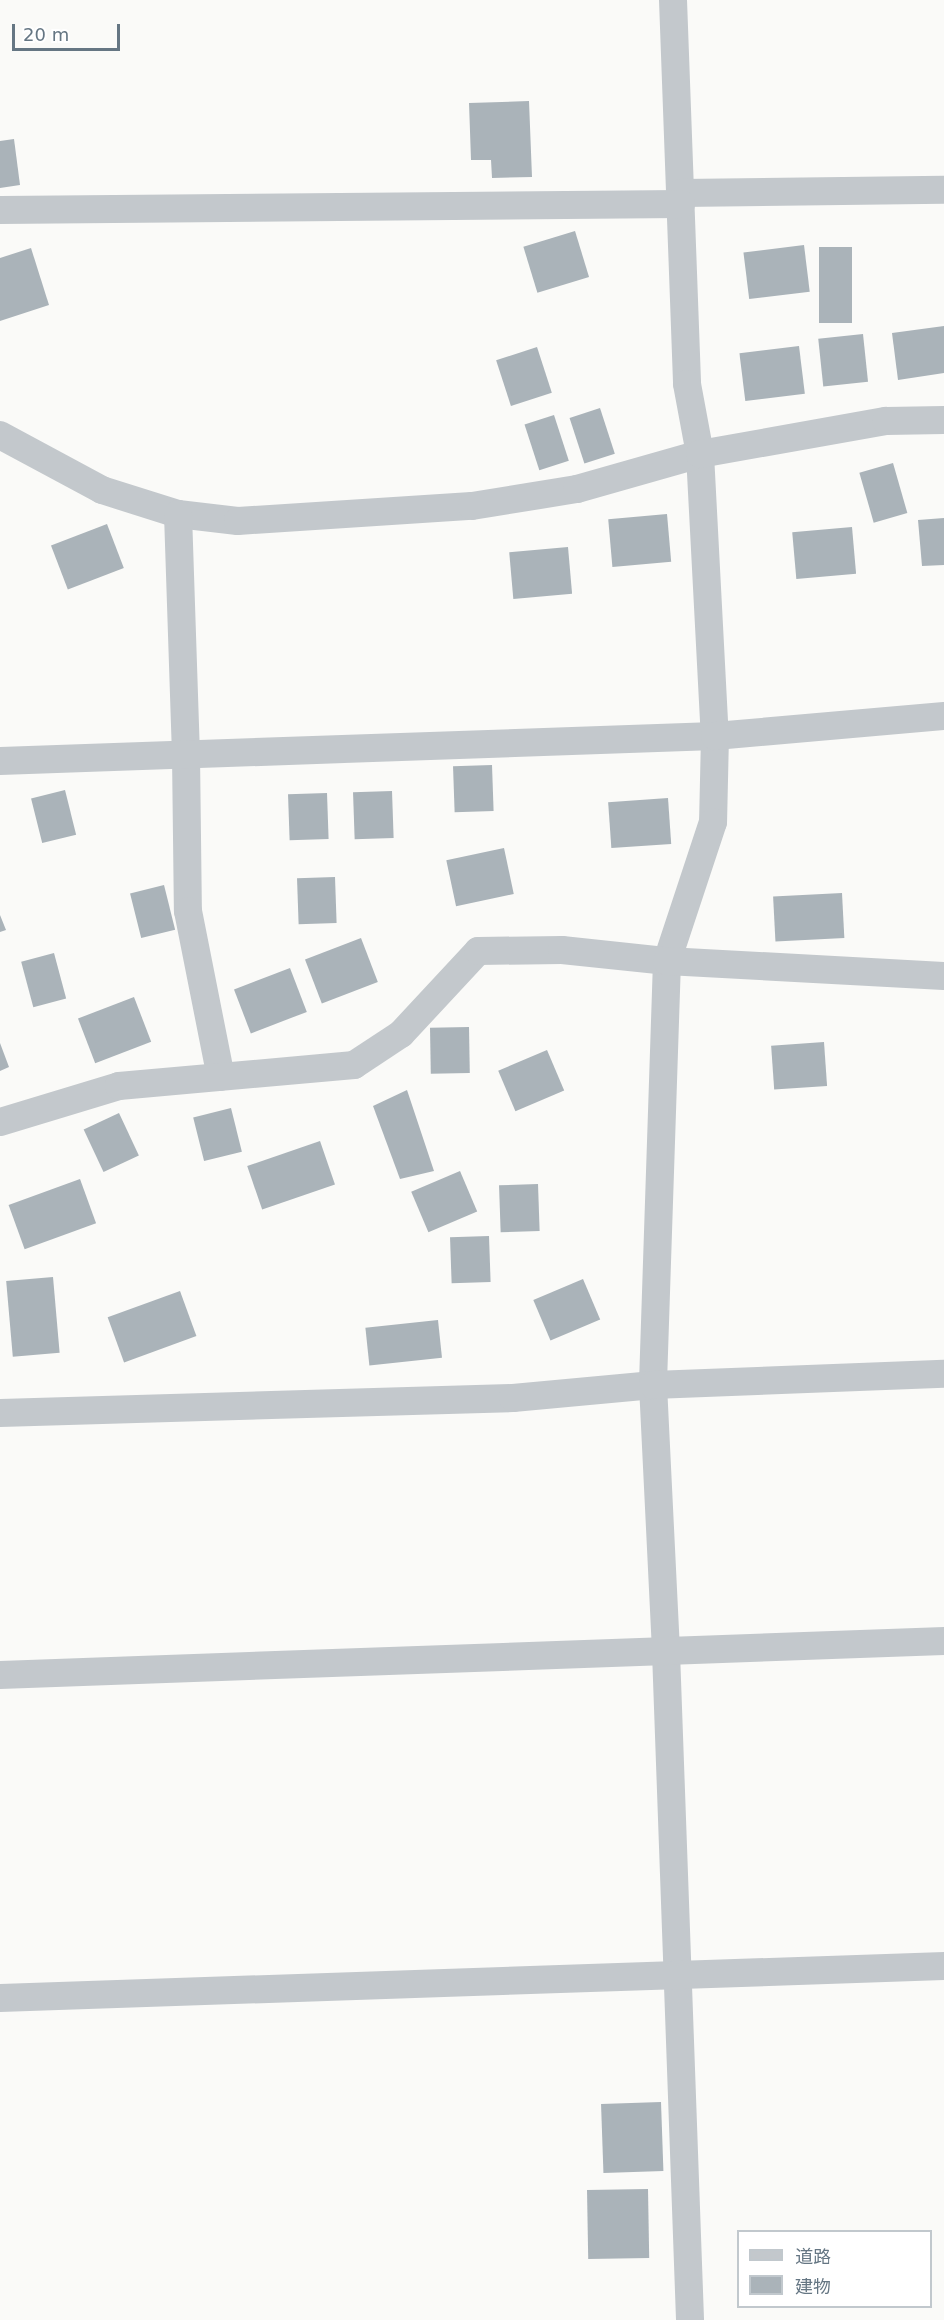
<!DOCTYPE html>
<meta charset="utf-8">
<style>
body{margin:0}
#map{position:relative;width:944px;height:2320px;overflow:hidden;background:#fafaf8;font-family:"DejaVu Sans","Noto Sans JP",sans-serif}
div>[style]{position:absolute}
.building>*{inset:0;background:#aab3b9;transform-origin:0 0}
.minor>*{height:28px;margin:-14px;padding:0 14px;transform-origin:14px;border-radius:14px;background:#c3c8cc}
span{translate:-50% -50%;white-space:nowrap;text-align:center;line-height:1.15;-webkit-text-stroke:6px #fff;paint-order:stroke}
.legend{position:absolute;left:737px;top:2230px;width:195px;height:78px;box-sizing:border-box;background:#fff;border:2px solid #c1c8cd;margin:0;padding:8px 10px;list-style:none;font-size:18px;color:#657683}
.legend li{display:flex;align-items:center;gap:12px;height:30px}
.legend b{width:30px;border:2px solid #c1c8cd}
.scale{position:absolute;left:12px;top:24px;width:108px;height:27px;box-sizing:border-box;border:3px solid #657683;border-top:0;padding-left:8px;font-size:18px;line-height:21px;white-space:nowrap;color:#657683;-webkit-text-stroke:4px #fff;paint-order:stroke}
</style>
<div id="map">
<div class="building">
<i style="clip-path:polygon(529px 101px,532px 177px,492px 178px,491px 160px,471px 160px,469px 103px)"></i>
<i style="clip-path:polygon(14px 139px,20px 185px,0 188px,0 141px)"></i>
<i style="left:575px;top:231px;width:48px;height:54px;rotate:73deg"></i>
<i style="left:804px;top:245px;width:47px;height:61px;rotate:83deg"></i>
<i style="left:819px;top:247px;width:33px;height:76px"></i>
<i style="clip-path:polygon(31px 248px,49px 305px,0 321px,0 258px)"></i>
<i style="clip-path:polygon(944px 326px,944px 373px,898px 380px,892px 333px)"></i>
<i style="left:863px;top:334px;width:48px;height:45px;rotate:84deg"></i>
<i style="left:799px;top:346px;width:48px;height:60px;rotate:83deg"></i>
<i style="left:537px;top:347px;width:48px;height:43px;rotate:72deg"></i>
<i style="left:600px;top:408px;width:48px;height:32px;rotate:72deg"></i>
<i style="left:554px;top:415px;width:48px;height:31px;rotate:72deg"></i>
<i style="left:893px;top:463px;width:52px;height:35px;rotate:74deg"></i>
<i style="left:667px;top:514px;width:48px;height:59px;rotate:85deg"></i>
<i style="clip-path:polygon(944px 518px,944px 565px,922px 566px,918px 520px)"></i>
<i style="left:107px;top:524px;width:47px;height:60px;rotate:69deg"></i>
<i style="left:852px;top:527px;width:47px;height:60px;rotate:85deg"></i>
<i style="left:568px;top:547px;width:47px;height:59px;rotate:85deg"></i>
<i style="left:492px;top:765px;width:46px;height:39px;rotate:88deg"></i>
<i style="left:65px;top:790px;width:46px;height:35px;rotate:76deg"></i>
<i style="left:392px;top:791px;width:47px;height:39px;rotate:88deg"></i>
<i style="left:327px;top:793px;width:46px;height:39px;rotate:88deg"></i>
<i style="left:668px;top:798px;width:46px;height:60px;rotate:86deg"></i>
<i style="left:504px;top:848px;width:47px;height:59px;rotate:78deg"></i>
<i style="left:335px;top:877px;width:46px;height:38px;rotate:88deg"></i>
<i style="left:164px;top:885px;width:46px;height:35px;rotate:76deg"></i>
<i style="left:842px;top:893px;width:45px;height:69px;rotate:87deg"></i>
<i style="clip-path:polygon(0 915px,6px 930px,0 932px)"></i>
<i style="left:361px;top:938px;width:47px;height:60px;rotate:69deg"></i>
<i style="left:54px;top:953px;width:47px;height:34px;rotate:75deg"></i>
<i style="left:290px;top:968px;width:47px;height:60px;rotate:69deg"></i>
<i style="left:134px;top:997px;width:48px;height:60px;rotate:69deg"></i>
<i style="left:469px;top:1027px;width:46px;height:39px;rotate:89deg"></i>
<i style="left:824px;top:1042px;width:44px;height:53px;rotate:86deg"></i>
<i style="clip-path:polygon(0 1043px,9px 1067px,0 1071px)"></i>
<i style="left:547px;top:1050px;width:44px;height:53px;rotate:67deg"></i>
<i style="clip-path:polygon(407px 1090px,434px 1171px,400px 1179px,373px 1106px)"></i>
<i style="left:231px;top:1108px;width:45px;height:39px;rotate:76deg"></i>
<i style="left:119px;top:1113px;width:47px;height:39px;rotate:65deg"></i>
<i style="left:320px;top:1141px;width:46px;height:77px;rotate:71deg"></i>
<i style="left:460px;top:1171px;width:44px;height:53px;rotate:67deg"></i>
<i style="left:80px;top:1179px;width:47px;height:76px;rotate:70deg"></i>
<i style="left:538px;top:1184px;width:47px;height:39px;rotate:88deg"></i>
<i style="left:489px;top:1236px;width:46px;height:39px;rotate:88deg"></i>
<i style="left:53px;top:1277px;width:76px;height:47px;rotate:85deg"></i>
<i style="left:583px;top:1279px;width:44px;height:54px;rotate:67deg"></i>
<i style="left:180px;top:1291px;width:48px;height:77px;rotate:70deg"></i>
<i style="left:438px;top:1320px;width:38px;height:73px;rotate:84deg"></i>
<i style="left:661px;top:2102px;width:69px;height:60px;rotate:88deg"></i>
<i style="left:648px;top:2189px;width:69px;height:61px;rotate:89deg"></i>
</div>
<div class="minor">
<i style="left:673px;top:0;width:384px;rotate:87.9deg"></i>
<i style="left:687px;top:384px;width:71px;rotate:79.5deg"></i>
<i style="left:700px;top:454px;width:282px;rotate:87deg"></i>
<i style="left:715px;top:736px;width:86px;rotate:91.3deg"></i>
<i style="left:713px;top:822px;width:146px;rotate:108.3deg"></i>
<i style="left:667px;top:961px;width:424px;rotate:91.9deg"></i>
<i style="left:653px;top:1385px;width:267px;rotate:87.2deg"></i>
<i style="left:666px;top:1652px;width:668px;rotate:87.94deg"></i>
<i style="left:681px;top:193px;width:263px;rotate:-0.7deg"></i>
<i style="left:0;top:210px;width:681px;rotate:-0.5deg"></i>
<i style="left:0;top:435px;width:116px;rotate:28.3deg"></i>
<i style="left:102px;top:490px;width:80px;rotate:17.5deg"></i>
<i style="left:178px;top:514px;width:60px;rotate:6.7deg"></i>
<i style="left:238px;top:521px;width:234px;rotate:-3.7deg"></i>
<i style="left:472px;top:506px;width:106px;rotate:-9.2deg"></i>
<i style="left:577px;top:489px;width:128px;rotate:-15.9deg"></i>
<i style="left:700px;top:454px;width:189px;rotate:-10.1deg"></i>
<i style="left:886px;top:421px;width:58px;rotate:-1deg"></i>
<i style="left:178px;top:514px;width:241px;rotate:88.1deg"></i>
<i style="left:186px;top:755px;width:156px;rotate:89.3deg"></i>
<i style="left:188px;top:911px;width:169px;rotate:78.8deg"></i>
<i style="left:0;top:761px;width:715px;rotate:-2deg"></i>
<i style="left:715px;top:736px;width:230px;rotate:-5deg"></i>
<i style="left:0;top:1122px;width:124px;rotate:-16.8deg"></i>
<i style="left:119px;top:1086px;width:236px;rotate:-5.1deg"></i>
<i style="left:354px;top:1065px;width:56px;rotate:-33.4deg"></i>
<i style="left:401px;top:1034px;width:113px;rotate:-47.1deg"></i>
<i style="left:478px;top:951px;width:84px;rotate:-0.7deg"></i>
<i style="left:562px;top:950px;width:106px;rotate:6deg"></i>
<i style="left:667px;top:961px;width:277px;rotate:3.1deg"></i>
<i style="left:0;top:1413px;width:513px;rotate:-1.67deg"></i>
<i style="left:513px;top:1398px;width:141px;rotate:-5.3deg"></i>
<i style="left:653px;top:1385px;width:291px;rotate:-2.2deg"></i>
<i style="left:0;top:1675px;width:945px;rotate:-2.06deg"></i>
<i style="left:0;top:1998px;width:945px;rotate:-1.94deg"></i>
</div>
<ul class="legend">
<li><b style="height:8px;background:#c3c8cc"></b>道路</li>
<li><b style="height:16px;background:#aab3b9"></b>建物</li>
</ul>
<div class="scale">20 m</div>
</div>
